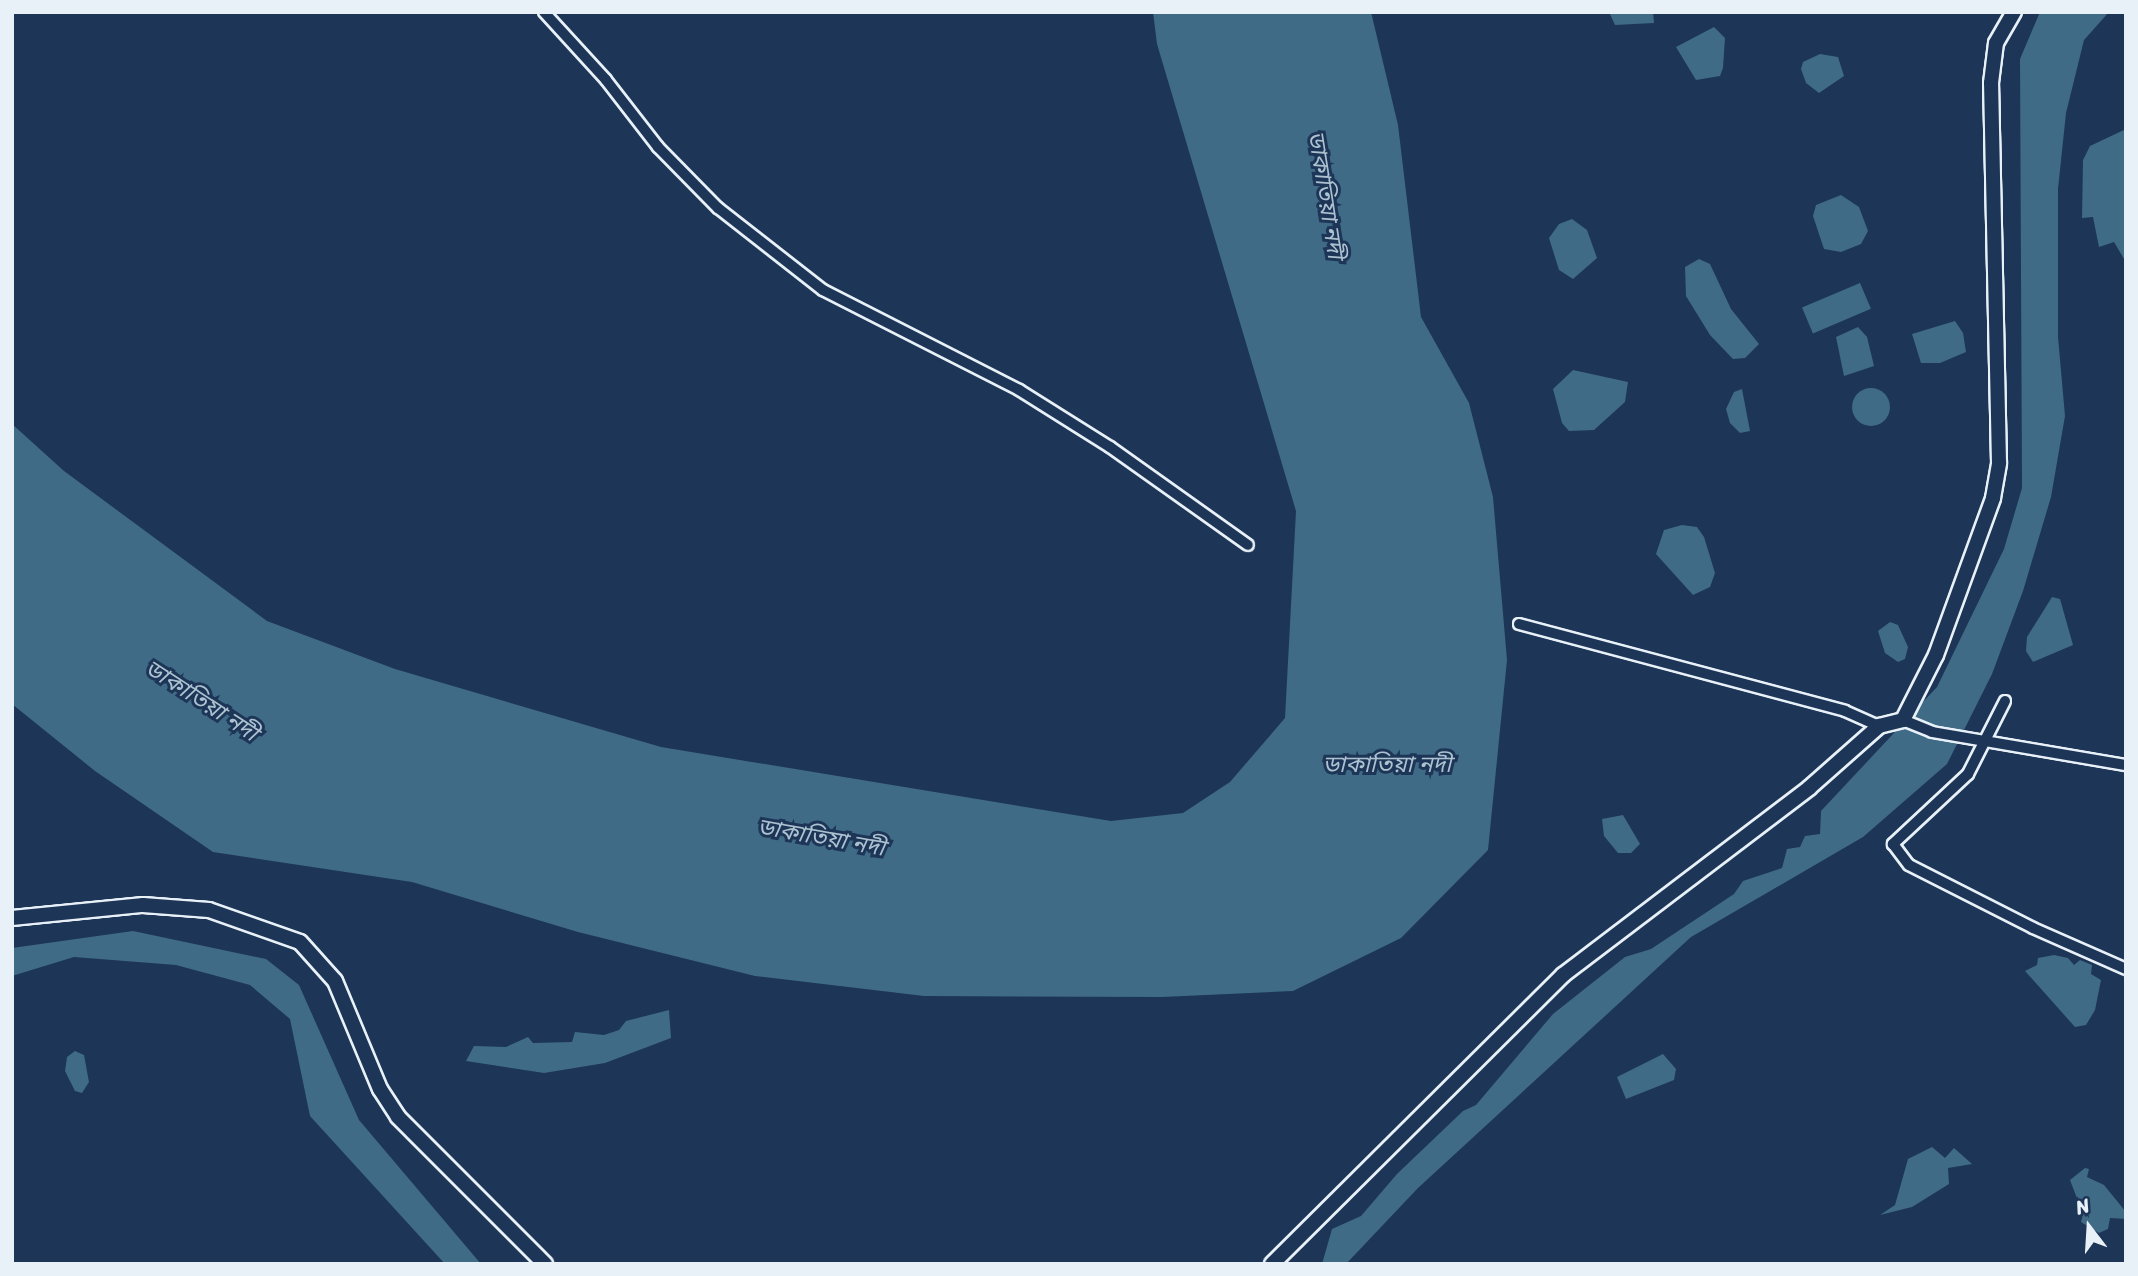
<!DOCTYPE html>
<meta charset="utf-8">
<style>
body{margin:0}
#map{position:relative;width:2138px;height:1276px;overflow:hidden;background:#1d3557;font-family:Sriracha,"Noto Sans Bengali",sans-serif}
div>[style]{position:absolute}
.water>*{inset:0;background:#3f6b86;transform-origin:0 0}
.round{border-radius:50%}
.roads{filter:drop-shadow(2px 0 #e8f1f8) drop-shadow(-2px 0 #e8f1f8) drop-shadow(0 2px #e8f1f8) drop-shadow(0 -2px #e8f1f8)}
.street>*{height:10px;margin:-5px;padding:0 5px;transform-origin:5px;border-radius:5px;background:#1d3557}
.secondary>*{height:14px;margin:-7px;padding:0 7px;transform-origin:7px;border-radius:7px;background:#1d3557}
span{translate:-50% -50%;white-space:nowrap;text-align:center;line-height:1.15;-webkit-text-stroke:6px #1d3557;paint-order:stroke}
.water-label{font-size:23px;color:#adc2d0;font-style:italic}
.frame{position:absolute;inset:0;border:14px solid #e8f1f8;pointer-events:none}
.north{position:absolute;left:2054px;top:1192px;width:70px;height:70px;-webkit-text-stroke:5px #1d3557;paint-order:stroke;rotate:343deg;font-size:19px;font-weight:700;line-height:28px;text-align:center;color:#e8f1f8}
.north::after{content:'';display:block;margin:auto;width:24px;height:32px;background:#e8f1f8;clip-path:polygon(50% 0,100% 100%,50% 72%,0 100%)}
</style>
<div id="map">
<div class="water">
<i style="clip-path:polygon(1153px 12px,1371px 12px,1398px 125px,1421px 317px,1469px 403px,1493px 497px,1507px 660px,1488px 850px,1401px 938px,1293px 991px,1162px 997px,924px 996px,755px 976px,578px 932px,412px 882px,213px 852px,95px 771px,12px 704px,12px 424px,64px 471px,267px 621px,395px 669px,661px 747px,1111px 821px,1183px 813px,1230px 782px,1285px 718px,1296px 511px,1157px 44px)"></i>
<i style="clip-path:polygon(1609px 12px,1653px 12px,1654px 23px,1615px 25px)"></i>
<i style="clip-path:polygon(2040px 12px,2109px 12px,2084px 40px,2066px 113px,2058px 189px,2058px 337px,2065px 416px,2051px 497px,2023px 591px,1992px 674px,1947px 764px,1863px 837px,1691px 937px,1418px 1188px,1346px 1264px,1322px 1264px,1332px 1229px,1361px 1216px,1397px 1174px,1463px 1111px,1476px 1105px,1553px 1014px,1625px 957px,1651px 949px,1734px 894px,1743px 881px,1782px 868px,1787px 849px,1800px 847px,1805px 836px,1820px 834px,1821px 811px,1937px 687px,2004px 549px,2022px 488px,2020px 59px)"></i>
<i style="clip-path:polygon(1714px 27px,1725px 38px,1723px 68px,1720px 76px,1696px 80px,1676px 47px)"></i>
<i style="clip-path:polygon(1820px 54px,1838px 57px,1844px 76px,1819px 93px,1806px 83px,1801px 69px,1803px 62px)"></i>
<i style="clip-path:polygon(2126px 129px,2126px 259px,2124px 259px,2114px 242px,2099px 247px,2093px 217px,2082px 218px,2083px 160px,2090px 146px)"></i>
<i style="clip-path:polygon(1841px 195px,1859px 207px,1868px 231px,1861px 244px,1841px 252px,1824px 249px,1813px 216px,1816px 205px)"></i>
<i style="clip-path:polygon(1572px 219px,1587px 230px,1597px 258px,1573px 279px,1559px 270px,1549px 238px,1559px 224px)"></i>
<i style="clip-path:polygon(1699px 259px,1710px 264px,1731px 309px,1759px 344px,1745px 358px,1733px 359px,1710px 335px,1686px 296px,1685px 267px)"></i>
<i style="left:1860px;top:283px;width:28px;height:63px;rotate:67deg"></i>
<i style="clip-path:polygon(1955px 321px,1963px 333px,1966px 352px,1940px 363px,1921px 363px,1912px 334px)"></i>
<i style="clip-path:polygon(1858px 327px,1867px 337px,1874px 366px,1844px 376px,1836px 337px)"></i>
<i style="clip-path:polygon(1573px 370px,1628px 382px,1625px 402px,1594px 430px,1569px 431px,1562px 423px,1553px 389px)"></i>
<i class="round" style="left:1852px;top:388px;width:38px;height:38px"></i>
<i style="clip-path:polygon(1742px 389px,1750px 431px,1740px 433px,1730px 423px,1726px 409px,1734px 392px)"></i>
<i style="clip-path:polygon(1682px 525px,1697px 527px,1704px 537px,1715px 573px,1710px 587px,1693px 595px,1656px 554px,1664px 530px)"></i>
<i style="clip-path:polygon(2052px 597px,2060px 599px,2073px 645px,2033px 662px,2026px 651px,2027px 637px)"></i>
<i style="clip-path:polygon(1890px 622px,1898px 625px,1908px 647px,1905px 659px,1898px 662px,1885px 653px,1878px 631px)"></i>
<i style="clip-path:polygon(1623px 815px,1640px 844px,1631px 853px,1618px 853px,1604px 836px,1602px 819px)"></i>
<i style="clip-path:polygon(133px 931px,266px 959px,299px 985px,359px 1120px,481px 1264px,445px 1264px,310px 1116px,290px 1019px,250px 985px,176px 965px,74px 957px,12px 976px,12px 948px)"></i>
<i style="clip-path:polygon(2054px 955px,2068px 958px,2074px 965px,2080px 960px,2092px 965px,2091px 974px,2101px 980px,2095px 1010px,2086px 1025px,2075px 1027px,2025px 971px,2037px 965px,2038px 958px)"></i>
<i style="clip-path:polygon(669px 1010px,671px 1038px,605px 1063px,544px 1073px,466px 1061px,474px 1046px,506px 1047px,528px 1037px,533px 1043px,572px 1042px,575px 1032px,604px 1035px,619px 1030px,626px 1021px)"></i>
<i style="clip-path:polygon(75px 1051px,84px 1055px,89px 1082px,82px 1093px,75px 1091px,65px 1071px,67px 1057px)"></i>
<i style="clip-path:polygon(1663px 1054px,1676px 1069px,1674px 1080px,1626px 1099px,1617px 1077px)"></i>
<i style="clip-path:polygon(1932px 1147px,1945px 1158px,1954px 1148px,1972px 1164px,1948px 1168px,1949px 1184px,1912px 1207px,1880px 1215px,1895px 1205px,1908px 1159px)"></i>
<i style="clip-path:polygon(2085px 1168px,2089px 1169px,2087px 1177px,2104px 1185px,2126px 1212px,2126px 1219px,2110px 1218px,2108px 1229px,2099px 1233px,2081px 1222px,2083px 1214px,2070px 1180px)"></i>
</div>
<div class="roads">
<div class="street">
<i style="left:544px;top:12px;width:92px;rotate:47.6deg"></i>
<i style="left:606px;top:80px;width:85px;rotate:52.2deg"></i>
<i style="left:658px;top:147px;width:86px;rotate:45.5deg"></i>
<i style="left:718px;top:208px;width:133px;rotate:38deg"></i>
<i style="left:823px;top:290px;width:220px;rotate:27deg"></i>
<i style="left:1019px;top:390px;width:107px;rotate:32.1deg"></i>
<i style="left:1110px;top:447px;width:169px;rotate:35.4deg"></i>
<i style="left:1519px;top:624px;width:337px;rotate:14.9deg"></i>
<i style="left:1845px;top:711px;width:37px;rotate:24deg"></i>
<i style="left:2005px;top:701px;width:82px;rotate:116.9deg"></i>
<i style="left:1968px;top:774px;width:103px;rotate:137deg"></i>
<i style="left:1893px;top:844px;width:26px;rotate:53deg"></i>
<i style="left:1909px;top:865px;width:139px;rotate:26.9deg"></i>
<i style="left:2033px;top:928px;width:102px;rotate:23.8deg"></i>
<i style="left:1903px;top:720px;width:31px;rotate:22deg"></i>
<i style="left:1932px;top:732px;width:197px;rotate:9.7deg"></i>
</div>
<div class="secondary">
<i style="left:12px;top:918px;width:132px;rotate:-5.7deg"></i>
<i style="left:143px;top:905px;width:66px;rotate:4.3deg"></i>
<i style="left:209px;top:910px;width:96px;rotate:19.4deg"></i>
<i style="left:300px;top:942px;width:52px;rotate:48.1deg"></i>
<i style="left:335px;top:981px;width:117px;rotate:67.4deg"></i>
<i style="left:380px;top:1089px;width:33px;rotate:57deg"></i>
<i style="left:398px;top:1117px;width:208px;rotate:45deg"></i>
<i style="left:1272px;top:1264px;width:410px;rotate:-44.8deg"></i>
<i style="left:1563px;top:975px;width:309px;rotate:-37.2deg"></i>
<i style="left:1809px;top:788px;width:94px;rotate:-41.5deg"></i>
<i style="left:1879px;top:726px;width:25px;rotate:-14deg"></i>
<i style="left:1903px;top:720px;width:73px;rotate:-63.1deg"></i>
<i style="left:1936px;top:655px;width:167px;rotate:-70deg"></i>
<i style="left:1993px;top:498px;width:36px;rotate:-80deg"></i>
<i style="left:1999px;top:463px;width:380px;rotate:-91.2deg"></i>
<i style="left:1991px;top:83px;width:40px;rotate:-82.9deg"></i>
<i style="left:1996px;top:43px;width:36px;rotate:-60deg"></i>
</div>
</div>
<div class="water-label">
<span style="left:1325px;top:195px;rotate:81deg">ডাকাতিয়া নদী</span>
<span style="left:201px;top:701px;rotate:33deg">ডাকাতিয়া নদী</span>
<span style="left:1387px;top:765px">ডাকাতিয়া নদী</span>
<span style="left:821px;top:838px;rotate:10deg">ডাকাতিয়া নদী</span>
</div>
<div class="frame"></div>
<div class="north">N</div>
</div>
